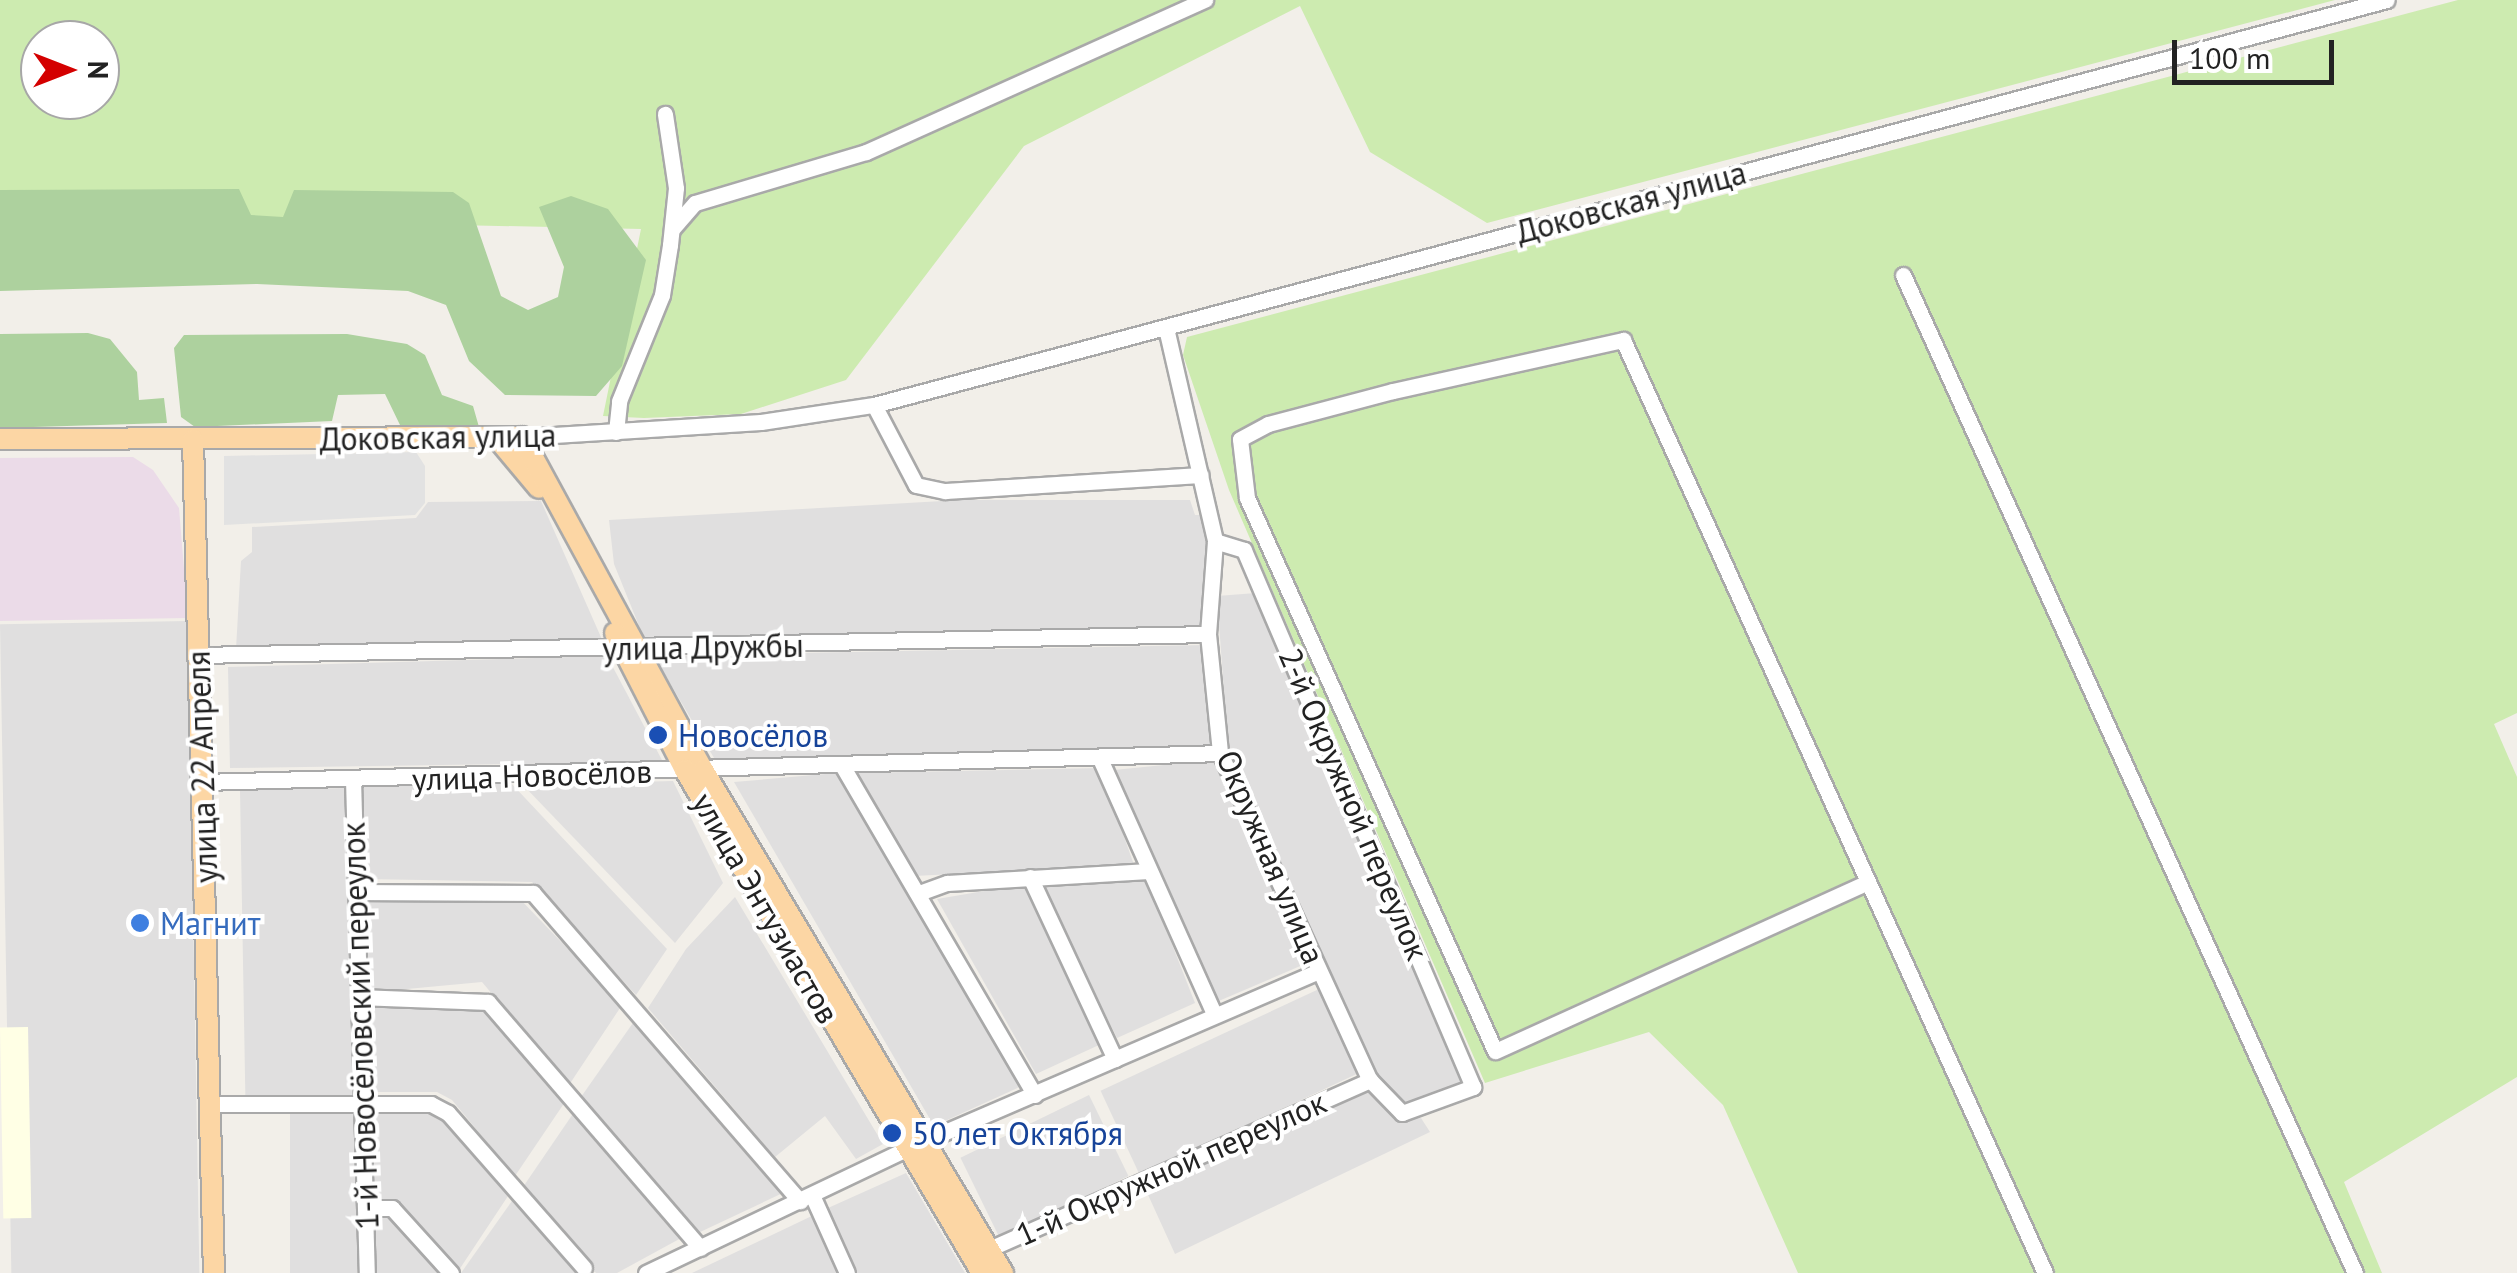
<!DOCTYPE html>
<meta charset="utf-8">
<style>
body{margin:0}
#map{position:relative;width:2517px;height:1273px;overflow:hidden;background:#f2efe9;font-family:"PT Sans",sans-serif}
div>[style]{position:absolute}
.residential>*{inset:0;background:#e0dfdf;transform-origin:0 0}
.industrial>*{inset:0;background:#ebdbe8}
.education>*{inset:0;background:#ffffe5;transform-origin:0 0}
.grass>*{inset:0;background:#cdebb0}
.forest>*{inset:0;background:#add19e}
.parking>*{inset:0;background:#e2e2e2}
.roads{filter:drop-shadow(2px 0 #a9a9a9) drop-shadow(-2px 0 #a9a9a9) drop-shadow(0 2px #a9a9a9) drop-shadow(0 -2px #a9a9a9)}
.minor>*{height:15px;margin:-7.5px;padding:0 7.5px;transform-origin:7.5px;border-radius:7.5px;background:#fff}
.major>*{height:20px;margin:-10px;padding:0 10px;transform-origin:10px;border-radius:10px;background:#fcd6a4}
.dots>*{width:28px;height:28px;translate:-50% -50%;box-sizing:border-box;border:5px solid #fff;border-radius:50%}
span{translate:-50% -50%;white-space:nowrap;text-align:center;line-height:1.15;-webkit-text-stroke:8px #fff;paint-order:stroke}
.street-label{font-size:32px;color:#222}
.transit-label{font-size:32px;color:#164399}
.left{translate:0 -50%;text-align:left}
.shop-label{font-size:32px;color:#366cbe}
.north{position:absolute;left:20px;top:20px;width:100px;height:100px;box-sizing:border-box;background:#fff;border:2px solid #a7a7a7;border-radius:50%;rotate:90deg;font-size:28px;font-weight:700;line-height:40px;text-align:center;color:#222}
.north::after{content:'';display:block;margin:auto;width:35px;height:45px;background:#d40000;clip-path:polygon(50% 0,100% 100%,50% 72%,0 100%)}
.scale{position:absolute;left:2172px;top:40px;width:162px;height:45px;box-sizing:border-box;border:5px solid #222;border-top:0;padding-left:12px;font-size:30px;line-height:35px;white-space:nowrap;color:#222;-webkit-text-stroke:8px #fff;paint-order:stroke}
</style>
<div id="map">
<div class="residential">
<i style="clip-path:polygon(960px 500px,1190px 500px,1195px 515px,1207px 515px,1205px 627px,646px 643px,614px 564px,609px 520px)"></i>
<i style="clip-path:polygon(541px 501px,604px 644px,236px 649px,241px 561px,252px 552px,252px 527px,416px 518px,428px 502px)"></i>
<i style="clip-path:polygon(1256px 593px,1467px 1080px,1410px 1106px,1399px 1106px,1377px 1075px,1228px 747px,1217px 596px)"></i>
<i style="left:188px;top:621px;width:652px;height:188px;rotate:89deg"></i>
<i style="clip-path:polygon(1205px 645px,1213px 747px,717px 763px,654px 656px)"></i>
<i style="clip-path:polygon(607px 656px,663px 762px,230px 768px,228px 667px)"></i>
<i style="clip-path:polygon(1214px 760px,1305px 964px,1214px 1003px,1114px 770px)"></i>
<i style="clip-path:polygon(1100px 768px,1134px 865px,914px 876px,855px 773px)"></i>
<i style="clip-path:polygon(837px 773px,1026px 1084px,934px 1126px,734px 782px)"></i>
<i style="clip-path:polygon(673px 781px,723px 883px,675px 943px,523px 785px)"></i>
<i style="clip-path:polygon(510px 782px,667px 949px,636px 995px,532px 882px,364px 879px,361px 786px)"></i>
<i style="left:348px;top:788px;width:308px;height:108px;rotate:89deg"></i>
<i style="clip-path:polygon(1144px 873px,1195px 1003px,1117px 1038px,1040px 882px)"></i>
<i style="clip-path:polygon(1025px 884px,1099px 1045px,1036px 1074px,937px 899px)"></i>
<i style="clip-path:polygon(516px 895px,622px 1005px,569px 1085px,482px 982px,364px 993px,365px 900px)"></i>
<i style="clip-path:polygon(735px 897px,883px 1144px,856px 1159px,825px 1116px,775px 1157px,648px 1008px,686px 949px)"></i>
<i style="left:1319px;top:989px;width:93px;height:241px;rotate:65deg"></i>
<i style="clip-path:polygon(480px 1004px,567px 1099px,515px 1176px,452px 1100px,437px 1092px,368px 1092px,367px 1005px)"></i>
<i style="clip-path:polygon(635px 1020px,785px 1192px,698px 1233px,581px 1097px)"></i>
<i style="clip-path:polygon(1368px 1088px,1398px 1121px,1421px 1118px,1430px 1132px,1175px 1254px,1144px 1186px)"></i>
<i style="left:1089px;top:1095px;width:90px;height:143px;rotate:64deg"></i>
<i style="clip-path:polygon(581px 1102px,694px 1231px,617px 1273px,596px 1273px,523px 1187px)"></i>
<i style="left:357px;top:1107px;width:166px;height:67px;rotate:90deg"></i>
<i style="clip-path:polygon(372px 1113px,429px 1114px,446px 1123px,508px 1196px,457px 1273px,396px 1204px,373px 1204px)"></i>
<i style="clip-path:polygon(906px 1173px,965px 1273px,966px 1273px,855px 1273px,828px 1208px)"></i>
<i style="clip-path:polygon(514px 1198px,577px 1273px,461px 1273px)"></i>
<i style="clip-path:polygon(370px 1214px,387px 1214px,443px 1273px,375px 1273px)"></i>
<i style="clip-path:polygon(816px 1214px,842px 1273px,692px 1273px)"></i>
</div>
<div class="industrial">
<i style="clip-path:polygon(133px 457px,153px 470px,179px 508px,188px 618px,0 621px,0 458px)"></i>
</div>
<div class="education">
<i style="left:28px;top:1027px;width:191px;height:28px;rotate:89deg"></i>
</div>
<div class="grass">
<i style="clip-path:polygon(evenodd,0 0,2335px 0,1487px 223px,1370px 152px,1300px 6px,1024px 146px,846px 380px,741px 414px,644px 418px,603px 416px,641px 229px,0 215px,0 0,40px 40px,100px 40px,100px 100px,40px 100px,40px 40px)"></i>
<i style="clip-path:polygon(2458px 0,2517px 0,2517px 713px,2494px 724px,2517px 777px,2517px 1077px,2344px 1182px,2382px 1273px,1798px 1273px,1723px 1105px,1649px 1032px,1485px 1083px,1229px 490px,1183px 355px,1187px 337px)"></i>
</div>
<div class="forest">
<i style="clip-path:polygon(239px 189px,251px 215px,283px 217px,294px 190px,453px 192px,469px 203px,501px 296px,528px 310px,558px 297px,564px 267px,539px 207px,571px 196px,608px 209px,646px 260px,622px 366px,596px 396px,505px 395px,469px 361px,446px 305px,408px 291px,257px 284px,0 291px,0 190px)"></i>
<i style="clip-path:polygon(88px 333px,110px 339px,137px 372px,139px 400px,164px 398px,167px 423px,0 428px,0 334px)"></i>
<i style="clip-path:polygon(347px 334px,407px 344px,425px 355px,442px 395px,473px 406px,479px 427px,400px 425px,385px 394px,338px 395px,332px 421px,195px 427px,181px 417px,174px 348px,184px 335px)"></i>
</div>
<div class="parking">
<i style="clip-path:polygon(416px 452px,425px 466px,425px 503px,415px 515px,224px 525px,224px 456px)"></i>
</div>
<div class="roads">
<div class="minor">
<i style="left:673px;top:228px;width:33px;rotate:-49deg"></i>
<i style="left:695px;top:203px;width:178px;rotate:-16.6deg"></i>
<i style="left:866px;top:152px;width:372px;rotate:-24.2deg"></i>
<i style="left:1903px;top:275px;width:1096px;rotate:65.63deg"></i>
<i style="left:1166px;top:328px;width:219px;rotate:77deg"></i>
<i style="left:1215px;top:541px;width:93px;rotate:94.3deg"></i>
<i style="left:1208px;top:634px;width:120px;rotate:84.2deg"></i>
<i style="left:1220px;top:753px;width:360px;rotate:65.4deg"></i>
<i style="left:1370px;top:1080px;width:46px;rotate:45.9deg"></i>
<i style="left:1402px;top:1113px;width:76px;rotate:-20.1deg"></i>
<i style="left:1473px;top:1087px;width:584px;rotate:-113.1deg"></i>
<i style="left:1244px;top:550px;width:30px;rotate:-163deg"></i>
<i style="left:874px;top:405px;width:90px;rotate:62.3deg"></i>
<i style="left:916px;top:485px;width:30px;rotate:12deg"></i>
<i style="left:945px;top:491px;width:256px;rotate:-3.6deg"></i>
<i style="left:616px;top:432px;width:31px;rotate:-84deg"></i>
<i style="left:619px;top:401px;width:114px;rotate:-67.9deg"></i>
<i style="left:662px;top:295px;width:51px;rotate:-80.9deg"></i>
<i style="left:670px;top:245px;width:57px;rotate:-84deg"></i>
<i style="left:676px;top:188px;width:75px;rotate:-98.5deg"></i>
<i style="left:522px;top:437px;width:239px;rotate:-3.6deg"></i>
<i style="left:761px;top:422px;width:114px;rotate:-8.6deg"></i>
<i style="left:874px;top:405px;width:1566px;rotate:-14.99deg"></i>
<i style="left:199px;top:655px;width:1009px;rotate:-1.19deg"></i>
<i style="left:1101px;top:761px;width:277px;rotate:65.9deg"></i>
<i style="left:843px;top:767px;width:380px;rotate:59.7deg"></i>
<i style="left:353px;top:779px;width:494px;rotate:88.4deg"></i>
<i style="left:203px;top:782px;width:1017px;rotate:-1.63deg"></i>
<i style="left:1030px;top:877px;width:201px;rotate:65deg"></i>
<i style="left:1868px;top:882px;width:409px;rotate:155.6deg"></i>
<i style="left:1495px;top:1051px;width:606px;rotate:-114.15deg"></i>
<i style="left:1247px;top:498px;width:59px;rotate:-96.8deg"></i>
<i style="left:1240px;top:439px;width:32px;rotate:-28deg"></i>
<i style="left:1268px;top:424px;width:129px;rotate:-14.8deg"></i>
<i style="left:1393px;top:391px;width:236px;rotate:-12.5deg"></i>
<i style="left:1623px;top:340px;width:1024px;rotate:65.66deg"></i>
<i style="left:356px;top:892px;width:177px;rotate:0.3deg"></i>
<i style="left:533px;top:893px;width:408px;rotate:49.1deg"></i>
<i style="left:919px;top:893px;width:30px;rotate:-20deg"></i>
<i style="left:947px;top:883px;width:202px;rotate:-3.4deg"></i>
<i style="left:359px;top:997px;width:129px;rotate:2.2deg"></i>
<i style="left:488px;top:1002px;width:325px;rotate:49.2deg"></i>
<i style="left:210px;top:1104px;width:221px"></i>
<i style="left:431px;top:1104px;width:19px;rotate:28deg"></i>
<i style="left:448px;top:1113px;width:206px;rotate:48.7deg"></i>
<i style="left:812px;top:1195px;width:85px;rotate:65.8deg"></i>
<i style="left:365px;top:1208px;width:27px"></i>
<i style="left:392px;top:1208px;width:88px;rotate:47.8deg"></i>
<i style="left:980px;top:1253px;width:427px;rotate:-23.9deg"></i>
<i style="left:646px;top:1273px;width:290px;rotate:-25.5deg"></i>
<i style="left:908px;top:1148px;width:447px;rotate:-23.3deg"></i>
</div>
<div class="major">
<i style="left:497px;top:438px;width:65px;rotate:50deg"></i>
<i style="left:0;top:439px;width:522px;rotate:-0.22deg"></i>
<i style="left:522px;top:437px;width:379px;rotate:61.5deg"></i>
<i style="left:703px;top:770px;width:586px;rotate:59.19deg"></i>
<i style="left:193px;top:440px;width:833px;rotate:88.56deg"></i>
<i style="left:615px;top:633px;width:154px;rotate:62.9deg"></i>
<i style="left:685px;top:770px;width:584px;rotate:59.44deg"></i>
</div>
</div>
<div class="dots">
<i style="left:658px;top:735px;background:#1a4fb4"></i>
<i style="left:140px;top:923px;background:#3f7fe0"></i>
<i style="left:892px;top:1133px;background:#1a4fb4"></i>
</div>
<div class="street-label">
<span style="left:1631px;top:202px;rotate:-15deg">Доковская улица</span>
<span style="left:438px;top:437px;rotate:-1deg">Доковская улица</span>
<span style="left:703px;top:647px;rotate:-1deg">улица Дружбы</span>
<span style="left:202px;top:767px;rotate:-92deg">улица 22 Апреля</span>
<span style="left:532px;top:775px;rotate:-2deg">улица Новосёлов</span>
<span style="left:1354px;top:804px;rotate:67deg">2-й Окружной переулок</span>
<span style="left:1271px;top:857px;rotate:67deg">Окружная улица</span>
<span style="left:766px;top:908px;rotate:60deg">улица Энтузиастов</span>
<span style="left:360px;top:1026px;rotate:-92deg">1-й Новосёловский переулок</span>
<span style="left:1171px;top:1168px;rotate:-24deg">1-й Окружной переулок</span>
</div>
<div class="transit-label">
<span class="left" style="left:678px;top:735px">Новосёлов</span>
<span class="left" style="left:912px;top:1133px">50 лет Октября</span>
</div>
<div class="shop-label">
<span class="left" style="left:160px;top:923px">Магнит</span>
</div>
<div class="north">N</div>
<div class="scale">100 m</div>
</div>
